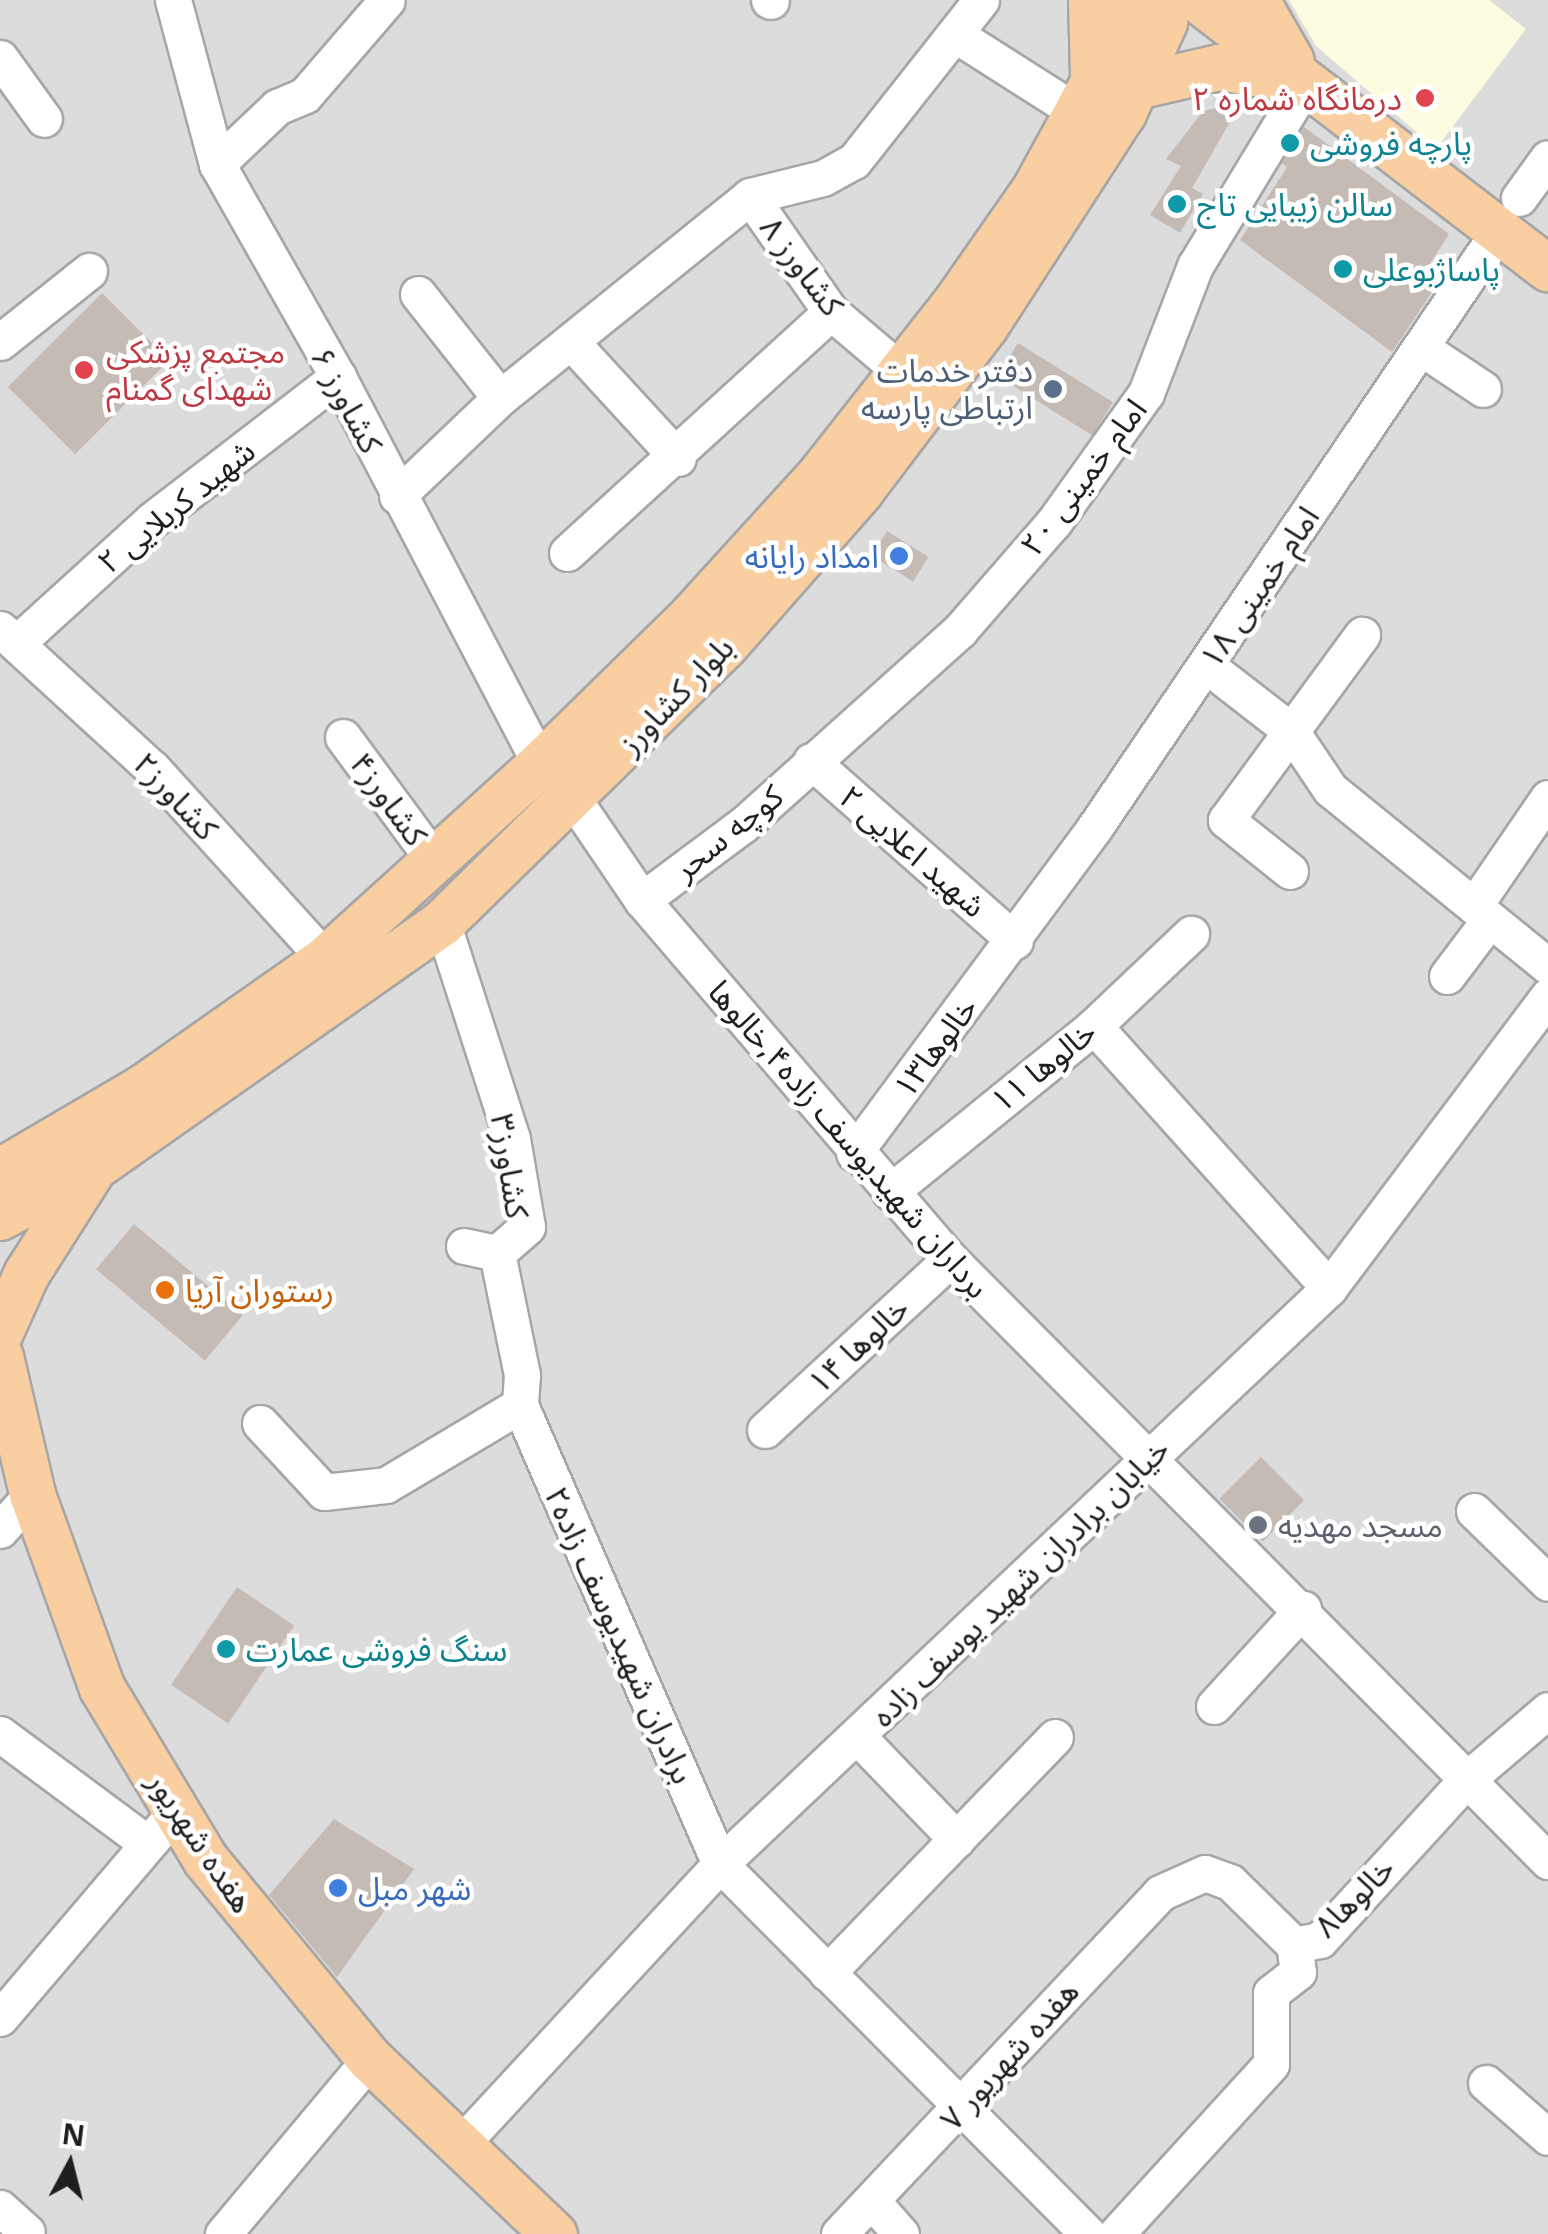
<!DOCTYPE html>
<meta charset="utf-8">
<style>
body{margin:0}
#map{position:relative;width:1548px;height:2234px;overflow:hidden;background:#f0ece6;font-family:"Noto Sans","Noto Sans Arabic",sans-serif}
div>[style]{position:absolute}
.residential>*{inset:0;background:#dddcdc;transform-origin:0 0}
.education>*{inset:0;background:#fefce0}
.building>*{inset:0;background:#c4bbb5;transform-origin:0 0}
.roads{filter:drop-shadow(2px 0 #a6a6a6) drop-shadow(-2px 0 #a6a6a6) drop-shadow(0 2px #a6a6a6) drop-shadow(0 -2px #a6a6a6)}
.minor>*{height:35px;margin:-17.5px;padding:0 17.5px;transform-origin:17.5px;border-radius:17.5px;background:#fff}
.major>*{height:45px;margin:-22.5px;padding:0 22.5px;transform-origin:22.5px;border-radius:22.5px;background:#f9cea1}
.dots>*{width:28px;height:28px;translate:-50% -50%;box-sizing:border-box;border:5px solid #fff;border-radius:50%}
span{translate:-50% -50%;white-space:nowrap;text-align:center;line-height:1.15;-webkit-text-stroke:9px #fff;paint-order:stroke}
.health-label{font-size:32px;color:#be3a42}
.right{translate:-100% -50%;text-align:right}
.left{translate:0 -50%;text-align:left}
.culture-label{font-size:32px;color:#0d838f}
.street-label{font-size:32px;color:#1f1f1f}
.service-label{font-size:32px;color:#4e5e75}
.shop-label{font-size:32px;color:#366cbe}
.food-label{font-size:32px;color:#c56008}
.worship-label{font-size:32px;color:#5b616d}
.north{position:absolute;left:20px;top:2114px;width:100px;height:100px;-webkit-text-stroke:8px #fff;paint-order:stroke;rotate:7deg;font-size:28px;font-weight:700;line-height:40px;text-align:center;color:#1f1f1f}
.north::after{content:'';display:block;margin:auto;width:35px;height:45px;background:#1f1f1f;clip-path:polygon(50% 0,100% 100%,50% 72%,0 100%)}
</style>
<div id="map">
<div class="residential">
<i style="left:0;top:0;width:1548px;height:2234px"></i>
</div>
<div class="education">
<i style="clip-path:polygon(1289px 0,1489px 0,1526px 29px,1436px 149px,1316px 46px)"></i>
</div>
<div class="building">
<i style="clip-path:polygon(1241px 103px,1192px 188px,1203px 194px,1180px 233px,1150px 215px,1181px 166px,1166px 159px,1203px 111px)"></i>
<i style="clip-path:polygon(1304px 127px,1449px 234px,1420px 279px,1434px 289px,1392px 352px,1240px 240px,1287px 167px,1282px 163px)"></i>
<i style="left:102px;top:293px;width:95px;height:133px;rotate:45deg"></i>
<i style="left:1018px;top:343px;width:112px;height:39px;rotate:32deg"></i>
<i style="left:887px;top:531px;width:49px;height:29px;rotate:32deg"></i>
<i style="left:134px;top:1224px;width:142px;height:59px;rotate:40deg"></i>
<i style="left:1261px;top:1457px;width:61px;height:59px;rotate:45deg"></i>
<i style="left:237px;top:1587px;width:69px;height:118px;rotate:34deg"></i>
<i style="clip-path:polygon(334px 1819px,414px 1869px,337px 1977px,269px 1895px)"></i>
</div>
<div class="roads">
<div class="minor">
<i style="left:173px;top:0;width:170px;rotate:75deg"></i>
<i style="left:217px;top:164px;width:245px;rotate:60.4deg"></i>
<i style="left:338px;top:377px;width:437px;rotate:62.4deg"></i>
<i style="left:769px;top:0;width:2px;rotate:27deg"></i>
<i style="left:956px;top:35px;width:143px;rotate:32.5deg"></i>
<i style="left:0;top:58px;width:75px;rotate:54.2deg"></i>
<i style="left:217px;top:164px;width:83px;rotate:-43.5deg"></i>
<i style="left:277px;top:107px;width:30px;rotate:-23deg"></i>
<i style="left:305px;top:95px;width:125px;rotate:-49.2deg"></i>
<i style="left:750px;top:196px;width:141px;rotate:55.1deg"></i>
<i style="left:831px;top:312px;width:94px;rotate:40.3deg"></i>
<i style="left:1519px;top:198px;width:49px;rotate:-54.1deg"></i>
<i style="left:418px;top:294px;width:132px;rotate:51.7deg"></i>
<i style="left:0;top:342px;width:114px;rotate:-38.6deg"></i>
<i style="left:573px;top:344px;width:155px;rotate:47.4deg"></i>
<i style="left:1423px;top:349px;width:72px;rotate:33.7deg"></i>
<i style="left:397px;top:496px;width:142px;rotate:-43.6deg"></i>
<i style="left:500px;top:398px;width:321px;rotate:-38.9deg"></i>
<i style="left:750px;top:196px;width:75px;rotate:-13.9deg"></i>
<i style="left:823px;top:178px;width:35px;rotate:-29deg"></i>
<i style="left:854px;top:161px;width:205px;rotate:-51.7deg"></i>
<i style="left:567px;top:553px;width:357px;rotate:-42.4deg"></i>
<i style="left:0;top:629px;width:207px;rotate:42.5deg"></i>
<i style="left:153px;top:769px;width:256px;rotate:47.8deg"></i>
<i style="left:19px;top:641px;width:180px;rotate:-42.3deg"></i>
<i style="left:152px;top:520px;width:235px;rotate:-37.6deg"></i>
<i style="left:1206px;top:665px;width:108px;rotate:37.8deg"></i>
<i style="left:1291px;top:731px;width:70px;rotate:56.1deg"></i>
<i style="left:1330px;top:789px;width:281px;rotate:39.1deg"></i>
<i style="left:343px;top:737px;width:155px;rotate:53.6deg"></i>
<i style="left:811px;top:761px;width:272px;rotate:41.4deg"></i>
<i style="left:574px;top:800px;width:121px;rotate:55.8deg"></i>
<i style="left:642px;top:900px;width:473px;rotate:49.4deg"></i>
<i style="left:950px;top:1259px;width:849px;rotate:45.19deg"></i>
<i style="left:1290px;top:871px;width:82px;rotate:-141.4deg"></i>
<i style="left:1226px;top:820px;width:230px;rotate:-53.7deg"></i>
<i style="left:642px;top:900px;width:127px;rotate:-36.7deg"></i>
<i style="left:744px;top:824px;width:290px;rotate:-41.9deg"></i>
<i style="left:960px;top:630px;width:143px;rotate:-49deg"></i>
<i style="left:1054px;top:522px;width:158px;rotate:-54.5deg"></i>
<i style="left:1146px;top:393px;width:136px;rotate:-68.9deg"></i>
<i style="left:1195px;top:266px;width:214px;rotate:-58.8deg"></i>
<i style="left:1474px;top:906px;width:131px;rotate:-55.6deg"></i>
<i style="left:442px;top:922px;width:228px;rotate:72.1deg"></i>
<i style="left:512px;top:1139px;width:89px;rotate:80.3deg"></i>
<i style="left:527px;top:1227px;width:40px;rotate:139deg"></i>
<i style="left:497px;top:1253px;width:125px;rotate:78.4deg"></i>
<i style="left:522px;top:1375px;width:30px;rotate:94deg"></i>
<i style="left:520px;top:1405px;width:501px;rotate:66.46deg"></i>
<i style="left:720px;top:1864px;width:522px;rotate:45.16deg"></i>
<i style="left:1447px;top:976px;width:71px;rotate:-53deg"></i>
<i style="left:1094px;top:1026px;width:352px;rotate:48.1deg"></i>
<i style="left:854px;top:1153px;width:405px;rotate:-53.5deg"></i>
<i style="left:1095px;top:827px;width:720px;rotate:-55.87deg"></i>
<i style="left:890px;top:1192px;width:263px;rotate:-39.1deg"></i>
<i style="left:1094px;top:1026px;width:134px;rotate:-43.5deg"></i>
<i style="left:464px;top:1246px;width:34px;rotate:12deg"></i>
<i style="left:260px;top:1423px;width:94px;rotate:47.2deg"></i>
<i style="left:324px;top:1492px;width:62px;rotate:-6.4deg"></i>
<i style="left:386px;top:1485px;width:156px;rotate:-30.8deg"></i>
<i style="left:765px;top:1430px;width:252px;rotate:-42.7deg"></i>
<i style="left:1474px;top:1511px;width:103px;rotate:44.2deg"></i>
<i style="left:0;top:1530px;width:48px;rotate:-48.4deg"></i>
<i style="left:1214px;top:1706px;width:132px;rotate:-47.5deg"></i>
<i style="left:0;top:1734px;width:183px;rotate:36.6deg"></i>
<i style="left:859px;top:1738px;width:141px;rotate:46.1deg"></i>
<i style="left:827px;top:1973px;width:328px;rotate:-46deg"></i>
<i style="left:0;top:2018px;width:272px;rotate:-49.6deg"></i>
<i style="left:1486px;top:2083px;width:82px;rotate:41.1deg"></i>
<i style="left:461px;top:2144px;width:381px;rotate:-47.2deg"></i>
<i style="left:720px;top:1864px;width:838px;rotate:-43.4deg"></i>
<i style="left:1329px;top:1288px;width:365px;rotate:-53.1deg"></i>
<i style="left:872px;top:2201px;width:44px;rotate:48.7deg"></i>
<i style="left:0;top:2208px;width:36px;rotate:42deg"></i>
<i style="left:223px;top:2234px;width:229px;rotate:-50deg"></i>
<i style="left:839px;top:2234px;width:468px;rotate:-46.7deg"></i>
<i style="left:1160px;top:1893px;width:49px;rotate:-24deg"></i>
<i style="left:1205px;top:1873px;width:27px;rotate:20deg"></i>
<i style="left:1230px;top:1882px;width:90px;rotate:44.5deg"></i>
<i style="left:1294px;top:1945px;width:26px;rotate:-11deg"></i>
<i style="left:1320px;top:1940px;width:215px;rotate:-47.6deg"></i>
<i style="left:1465px;top:1781px;width:109px;rotate:-40.5deg"></i>
<i style="left:1116px;top:2234px;width:230px;rotate:-47.6deg"></i>
<i style="left:1271px;top:2064px;width:71px;rotate:-90deg"></i>
<i style="left:1271px;top:1993px;width:34px;rotate:-38deg"></i>
<i style="left:1298px;top:1972px;width:27px;rotate:-98deg"></i>
</div>
<div class="major">
<i style="left:1091px;top:0;width:78px;rotate:88.5deg"></i>
<i style="left:1198px;top:0;width:441px;rotate:37.5deg"></i>
<i style="left:1256px;top:0;width:70px;rotate:60.2deg"></i>
<i style="left:1136px;top:86px;width:85px;rotate:-12.9deg"></i>
<i style="left:1219px;top:67px;width:73px;rotate:9.5deg"></i>
<i style="left:0;top:1171px;width:166px;rotate:-30.4deg"></i>
<i style="left:143px;top:1087px;width:223px;rotate:-35.1deg"></i>
<i style="left:325px;top:959px;width:290px;rotate:-42.2deg"></i>
<i style="left:540px;top:764px;width:213px;rotate:-44.4deg"></i>
<i style="left:692px;top:615px;width:192px;rotate:-47.7deg"></i>
<i style="left:821px;top:473px;width:220px;rotate:-51.8deg"></i>
<i style="left:957px;top:300px;width:136px;rotate:-55.1deg"></i>
<i style="left:1035px;top:188px;width:214px;rotate:-61.3deg"></i>
<i style="left:0;top:1217px;width:106px;rotate:-28deg"></i>
<i style="left:94px;top:1167px;width:426px;rotate:-35.1deg"></i>
<i style="left:442px;top:922px;width:395px;rotate:-44.4deg"></i>
<i style="left:724px;top:646px;width:206px;rotate:-48.7deg"></i>
<i style="left:860px;top:491px;width:207px;rotate:-52.9deg"></i>
<i style="left:985px;top:326px;width:254px;rotate:-57.1deg"></i>
<i style="left:1123px;top:113px;width:100px;rotate:-65.7deg"></i>
<i style="left:1164px;top:22px;width:22px;rotate:-87deg"></i>
<i style="left:0;top:1332px;width:64px;rotate:-65.9deg"></i>
<i style="left:26px;top:1274px;width:120px;rotate:-57.6deg"></i>
<i style="left:0;top:1356px;width:142px;rotate:76.9deg"></i>
<i style="left:32px;top:1494px;width:206px;rotate:70.2deg"></i>
<i style="left:102px;top:1688px;width:200px;rotate:58.9deg"></i>
<i style="left:205px;top:1859px;width:259px;rotate:50.5deg"></i>
<i style="left:370px;top:2059px;width:254px;rotate:43.6deg"></i>
</div>
</div>
<div class="dots">
<i style="left:1425px;top:98px;background:#e0444e"></i>
<i style="left:1290px;top:143px;background:#0f9aa8"></i>
<i style="left:1177px;top:204px;background:#0f9aa8"></i>
<i style="left:1343px;top:269px;background:#0f9aa8"></i>
<i style="left:84px;top:370px;background:#e0444e"></i>
<i style="left:1053px;top:389px;background:#5c6f8a"></i>
<i style="left:899px;top:556px;background:#3f7fe0"></i>
<i style="left:165px;top:1290px;background:#e8710a"></i>
<i style="left:1258px;top:1525px;background:#6b7280"></i>
<i style="left:226px;top:1649px;background:#0f9aa8"></i>
<i style="left:338px;top:1888px;background:#3f7fe0"></i>
</div>
<div class="health-label">
<span class="right" style="left:1402px;top:98px">درمانگاه شماره ۲</span>
<span class="left" style="left:106px;top:370px">مجتمع پزشکی<br>شهدای گمنام</span>
</div>
<div class="culture-label">
<span class="left" style="left:1310px;top:143px">پارچه فروشی</span>
<span class="left" style="left:1197px;top:204px">سالن زیبایی تاج</span>
<span class="left" style="left:1363px;top:269px">پاساژبوعلی</span>
<span class="left" style="left:246px;top:1649px">سنگ فروشی عمارت</span>
</div>
<div class="street-label">
<span style="left:802px;top:266px;rotate:53deg">کشاورز ۸</span>
<span style="left:347px;top:400px;rotate:62deg">کشاورز ۶</span>
<span style="left:1083px;top:477px;rotate:-53deg">امام خمینی ۲۰</span>
<span style="left:176px;top:506px;rotate:-39deg">شهید کربلایی ۲</span>
<span style="left:1259px;top:587px;rotate:-56deg">امام خمینی ۱۸</span>
<span style="left:676px;top:695px;rotate:-46deg">بلوار کشاورز</span>
<span style="left:176px;top:796px;rotate:47deg">کشاورز۲</span>
<span style="left:389px;top:799px;rotate:54deg">کشاورز۴</span>
<span style="left:728px;top:832px;rotate:-39deg">کوچه سحر</span>
<span style="left:913px;top:851px;rotate:41deg">شهید اعلایی ۲</span>
<span style="left:935px;top:1047px;rotate:-53deg">خالوها۱۳</span>
<span style="left:1043px;top:1066px;rotate:-39deg">خالوها ۱۱</span>
<span style="left:849px;top:1139px;rotate:49deg">برداران شهیدیوسف زاده۴,خالوها</span>
<span style="left:510px;top:1166px;rotate:81deg">کشاورز۳</span>
<span style="left:858px;top:1345px;rotate:-43deg">خالوها ۱۴</span>
<span style="left:1020px;top:1582px;rotate:-44deg">خیابان برادران شهید یوسف زاده</span>
<span style="left:620px;top:1635px;rotate:66deg">برادران شهیدیوسف زاده۲</span>
<span style="left:201px;top:1842px;rotate:56deg">هفده شهریور</span>
<span style="left:1354px;top:1897px;rotate:-45deg">خالوها۸</span>
<span style="left:1009px;top:2055px;rotate:-48deg">هفده شهریور ۷</span>
</div>
<div class="service-label">
<span class="right" style="left:1033px;top:389px">دفتر خدمات<br>ارتباطی پارسه</span>
</div>
<div class="shop-label">
<span class="right" style="left:879px;top:556px">امداد رایانه</span>
<span class="left" style="left:358px;top:1888px">شهر مبل</span>
</div>
<div class="food-label">
<span class="left" style="left:185px;top:1290px">رستوران آریا</span>
</div>
<div class="worship-label">
<span class="left" style="left:1278px;top:1525px">مسجد مهدیه</span>
</div>
<div class="north">N</div>
</div>
